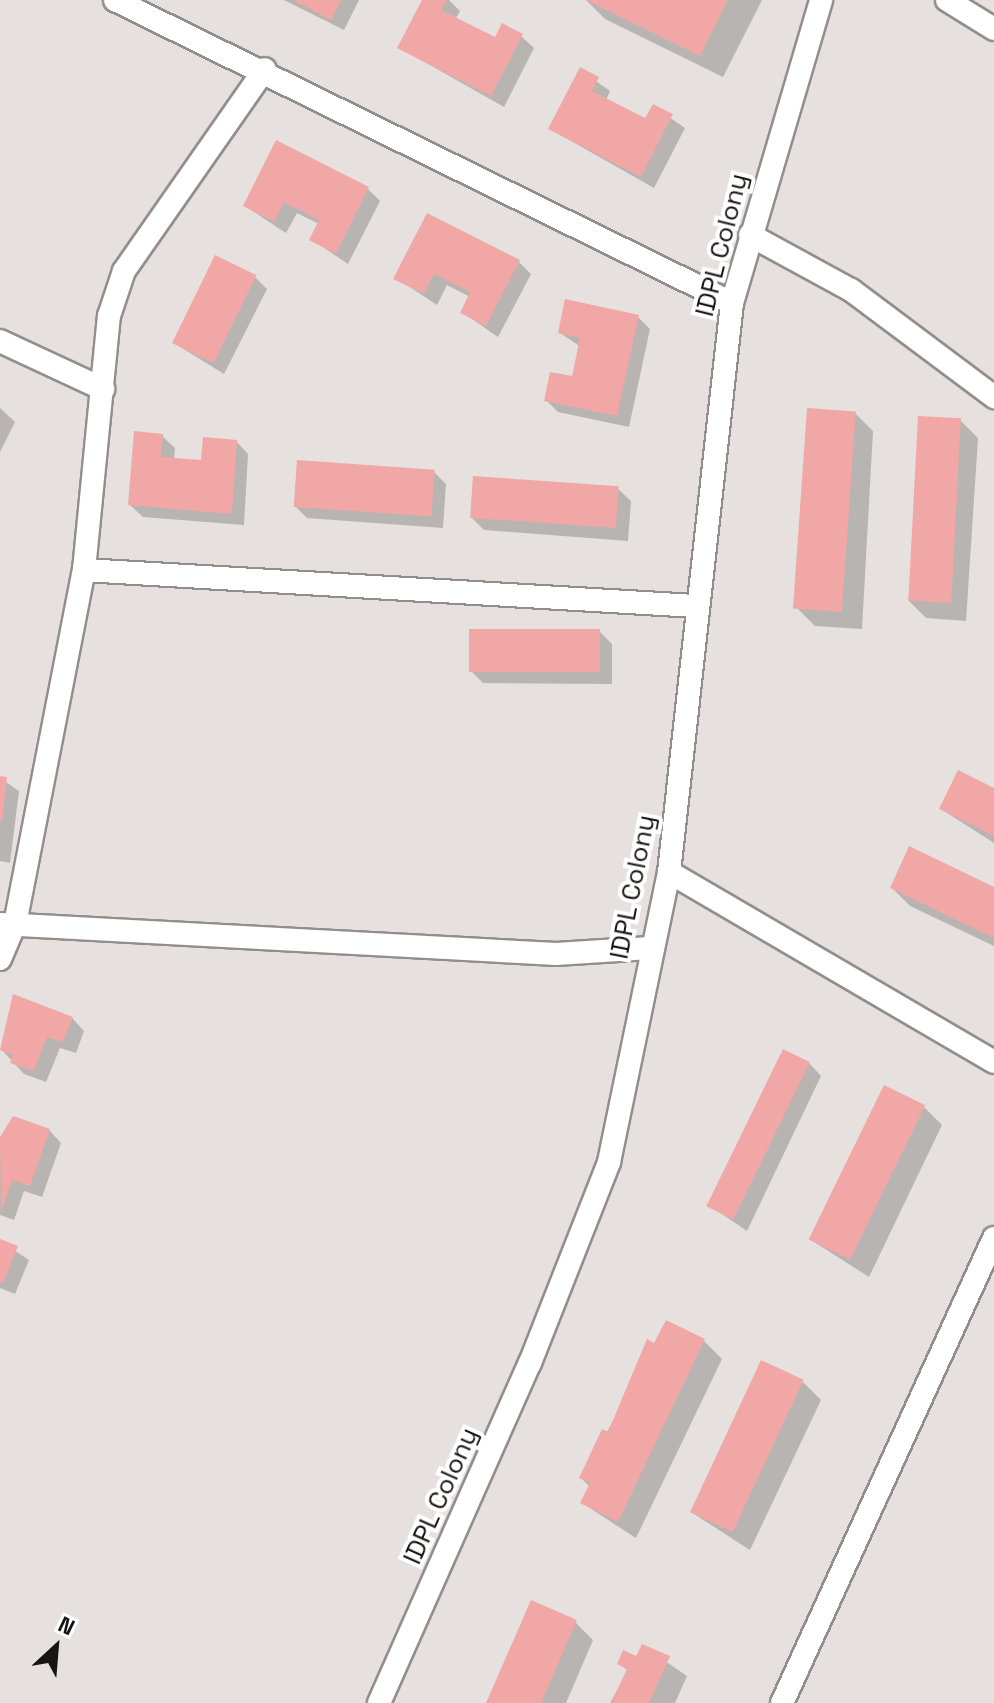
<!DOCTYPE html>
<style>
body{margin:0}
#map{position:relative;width:994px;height:1703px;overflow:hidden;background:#e6e1de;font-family:"Space Grotesk",sans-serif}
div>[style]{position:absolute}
.shadow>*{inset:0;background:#0003}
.building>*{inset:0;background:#f0a7a5;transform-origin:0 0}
.roads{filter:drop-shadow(2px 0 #938e8b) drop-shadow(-2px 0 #938e8b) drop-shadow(0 2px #938e8b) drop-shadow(0 -2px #938e8b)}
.lane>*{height:22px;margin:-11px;padding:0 11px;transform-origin:11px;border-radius:11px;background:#fff}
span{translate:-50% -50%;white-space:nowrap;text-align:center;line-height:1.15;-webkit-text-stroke:8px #fff;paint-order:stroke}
.street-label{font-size:26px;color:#171514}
.north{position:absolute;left:16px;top:1607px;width:80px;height:80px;-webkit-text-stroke:6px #fff;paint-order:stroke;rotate:26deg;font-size:22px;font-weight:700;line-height:32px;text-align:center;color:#171514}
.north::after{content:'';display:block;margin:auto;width:28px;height:36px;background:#171514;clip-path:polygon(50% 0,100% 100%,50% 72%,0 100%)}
</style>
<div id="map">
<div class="shadow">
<i style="clip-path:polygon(284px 0,359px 0,344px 30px)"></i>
<i style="clip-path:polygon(424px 0,449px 0,460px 11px,455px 20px,496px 40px,521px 36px,534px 48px,504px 107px,400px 48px)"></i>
<i style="clip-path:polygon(586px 0,762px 0,723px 77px,605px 19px)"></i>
<i style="clip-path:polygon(580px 70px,610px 91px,606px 100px,646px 121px,654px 107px,685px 128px,654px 188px,550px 129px)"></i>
<i style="clip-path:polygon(368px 189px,380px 201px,348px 264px,311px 239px,319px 224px,297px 213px,286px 233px,245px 206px)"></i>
<i style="clip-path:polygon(518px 261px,531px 274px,498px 337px,462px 312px,470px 297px,447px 285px,437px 305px,396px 278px)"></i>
<i style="clip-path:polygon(255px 277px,267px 289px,224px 374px,174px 343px)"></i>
<i style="clip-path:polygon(638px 317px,650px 329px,629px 427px,558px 412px,546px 400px,574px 379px,581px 347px,560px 333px)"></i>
<i style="clip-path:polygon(0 408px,15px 422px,0 452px)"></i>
<i style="clip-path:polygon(855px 413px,873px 431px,862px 629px,815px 626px,797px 608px)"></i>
<i style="clip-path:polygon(960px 420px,978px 438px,966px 621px,926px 618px,908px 600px)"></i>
<i style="clip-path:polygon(162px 436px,175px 448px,174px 460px,203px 462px,236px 441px,248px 454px,244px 525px,143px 517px,130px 505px)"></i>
<i style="clip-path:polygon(434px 472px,446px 484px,443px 528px,307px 518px,295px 506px)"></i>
<i style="clip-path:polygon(618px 489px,631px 501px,628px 541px,484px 530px,472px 518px)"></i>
<i style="clip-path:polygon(599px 631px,612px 644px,612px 684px,483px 683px,471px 671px)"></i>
<i style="clip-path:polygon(0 778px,19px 791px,10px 863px,0 861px)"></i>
<i style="clip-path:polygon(994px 790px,994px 843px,941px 809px)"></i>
<i style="clip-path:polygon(892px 888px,994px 890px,994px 946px,910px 906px)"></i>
<i style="clip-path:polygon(72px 1018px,84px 1031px,76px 1053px,60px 1048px,46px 1082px,24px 1074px,1px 1049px)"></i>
<i style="clip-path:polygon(809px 1063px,821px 1076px,747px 1231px,710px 1206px)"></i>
<i style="clip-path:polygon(924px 1107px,942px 1125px,869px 1277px,811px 1240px)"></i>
<i style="clip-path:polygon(49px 1130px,61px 1143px,42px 1197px,24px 1191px,14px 1220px,0 1215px,0 1139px)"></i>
<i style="clip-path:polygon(0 1241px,29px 1260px,15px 1294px,0 1288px)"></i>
<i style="clip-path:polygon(704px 1341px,722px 1359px,636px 1538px,582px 1503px,590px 1487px,581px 1478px,655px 1346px)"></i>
<i style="clip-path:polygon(803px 1382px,821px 1400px,750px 1550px,691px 1512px)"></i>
<i style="clip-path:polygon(575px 1622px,593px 1640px,566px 1703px,488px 1703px)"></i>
<i style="clip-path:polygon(643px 1646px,687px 1676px,675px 1703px,610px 1703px,628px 1671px,619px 1663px,637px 1659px)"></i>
</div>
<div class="building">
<i style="clip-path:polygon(293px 0,341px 0,331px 20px)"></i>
<i style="clip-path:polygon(422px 0,447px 0,441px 10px,495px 37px,502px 23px,523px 34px,491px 96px,397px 48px)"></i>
<i style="clip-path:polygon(586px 0,728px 0,700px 56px)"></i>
<i style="clip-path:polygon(580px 67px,599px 77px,592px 91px,645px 118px,653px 104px,673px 114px,641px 177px,548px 129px)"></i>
<i style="clip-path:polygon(276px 140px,369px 187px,336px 254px,309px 240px,319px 220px,284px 202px,274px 222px,243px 206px)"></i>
<i style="clip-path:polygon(427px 213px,520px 260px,486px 326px,460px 313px,470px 292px,434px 274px,424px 294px,393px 279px)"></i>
<i style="left:215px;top:255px;width:46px;height:98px;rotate:26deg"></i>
<i style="clip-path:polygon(565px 299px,639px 315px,617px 416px,544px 401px,550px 372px,572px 376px,580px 338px,558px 333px)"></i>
<i style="left:807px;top:408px;width:49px;height:201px;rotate:4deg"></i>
<i style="left:918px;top:416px;width:43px;height:185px;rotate:3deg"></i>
<i style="clip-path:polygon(134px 431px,163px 434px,161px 457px,201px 460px,203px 437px,237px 440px,232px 514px,128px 505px)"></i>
<i style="left:297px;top:460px;width:138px;height:47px;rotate:4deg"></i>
<i style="left:473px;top:476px;width:146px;height:42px;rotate:4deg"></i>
<i style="left:469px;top:629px;width:131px;height:43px"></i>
<i style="clip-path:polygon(958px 770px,994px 788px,994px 836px,939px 809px)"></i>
<i style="clip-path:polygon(0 776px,7px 777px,2px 822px,0 822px)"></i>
<i style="clip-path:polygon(909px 846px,994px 887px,994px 938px,890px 888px)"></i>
<i style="clip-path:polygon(13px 994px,73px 1017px,63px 1042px,47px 1037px,34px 1071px,10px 1063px,13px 1055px,0 1050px)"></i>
<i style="left:783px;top:1049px;width:30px;height:175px;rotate:26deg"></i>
<i style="left:884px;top:1085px;width:46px;height:172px;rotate:26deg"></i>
<i style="clip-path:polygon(13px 1116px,50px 1129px,30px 1186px,12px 1180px,1px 1213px,0 1137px)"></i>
<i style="clip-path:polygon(0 1239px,18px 1246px,3px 1283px,0 1282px)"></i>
<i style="clip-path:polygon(666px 1320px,705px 1339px,618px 1522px,580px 1503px,590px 1483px,579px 1478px,602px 1429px,608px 1432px,647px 1339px,654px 1343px)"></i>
<i style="left:761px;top:1360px;width:47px;height:168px;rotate:25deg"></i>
<i style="clip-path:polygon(531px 1600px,577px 1620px,541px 1703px,486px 1703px)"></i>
<i style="clip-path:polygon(642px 1644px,670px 1656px,649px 1703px,611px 1703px,627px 1669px,617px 1664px,623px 1650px,636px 1656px)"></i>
</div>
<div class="roads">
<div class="lane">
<i style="left:115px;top:0;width:687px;rotate:26.16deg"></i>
<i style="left:947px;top:0;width:55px;rotate:31.7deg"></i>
<i style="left:750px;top:235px;width:115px;rotate:28.6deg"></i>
<i style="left:851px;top:290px;width:179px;rotate:36.8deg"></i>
<i style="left:0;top:341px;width:114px;rotate:25deg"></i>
<i style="left:84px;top:570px;width:613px;rotate:3.37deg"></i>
<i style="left:669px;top:872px;width:376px;rotate:30.3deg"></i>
<i style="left:1px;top:924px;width:556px;rotate:3.09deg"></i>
<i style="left:556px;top:954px;width:94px;rotate:-3.7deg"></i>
<i style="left:0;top:959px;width:38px;rotate:-67deg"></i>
<i style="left:15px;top:924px;width:361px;rotate:-79deg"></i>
<i style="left:84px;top:570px;width:255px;rotate:-84.4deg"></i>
<i style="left:109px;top:316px;width:47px;rotate:-71.6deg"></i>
<i style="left:124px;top:271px;width:246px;rotate:-55.1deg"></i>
<i style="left:379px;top:1703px;width:372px;rotate:-66.1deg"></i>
<i style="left:530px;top:1363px;width:216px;rotate:-68.5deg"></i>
<i style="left:609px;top:1162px;width:296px;rotate:-78.3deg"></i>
<i style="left:669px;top:872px;width:572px;rotate:-83.68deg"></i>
<i style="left:732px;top:303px;width:316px;rotate:-73.6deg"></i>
<i style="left:782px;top:1703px;width:511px;rotate:-65.49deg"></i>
</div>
</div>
<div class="street-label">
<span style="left:722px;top:245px;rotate:-76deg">IDPL Colony</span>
<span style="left:633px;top:887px;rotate:-79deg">IDPL Colony</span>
<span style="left:441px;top:1496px;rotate:-66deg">IDPL Colony</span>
</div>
<div class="north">N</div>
</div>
